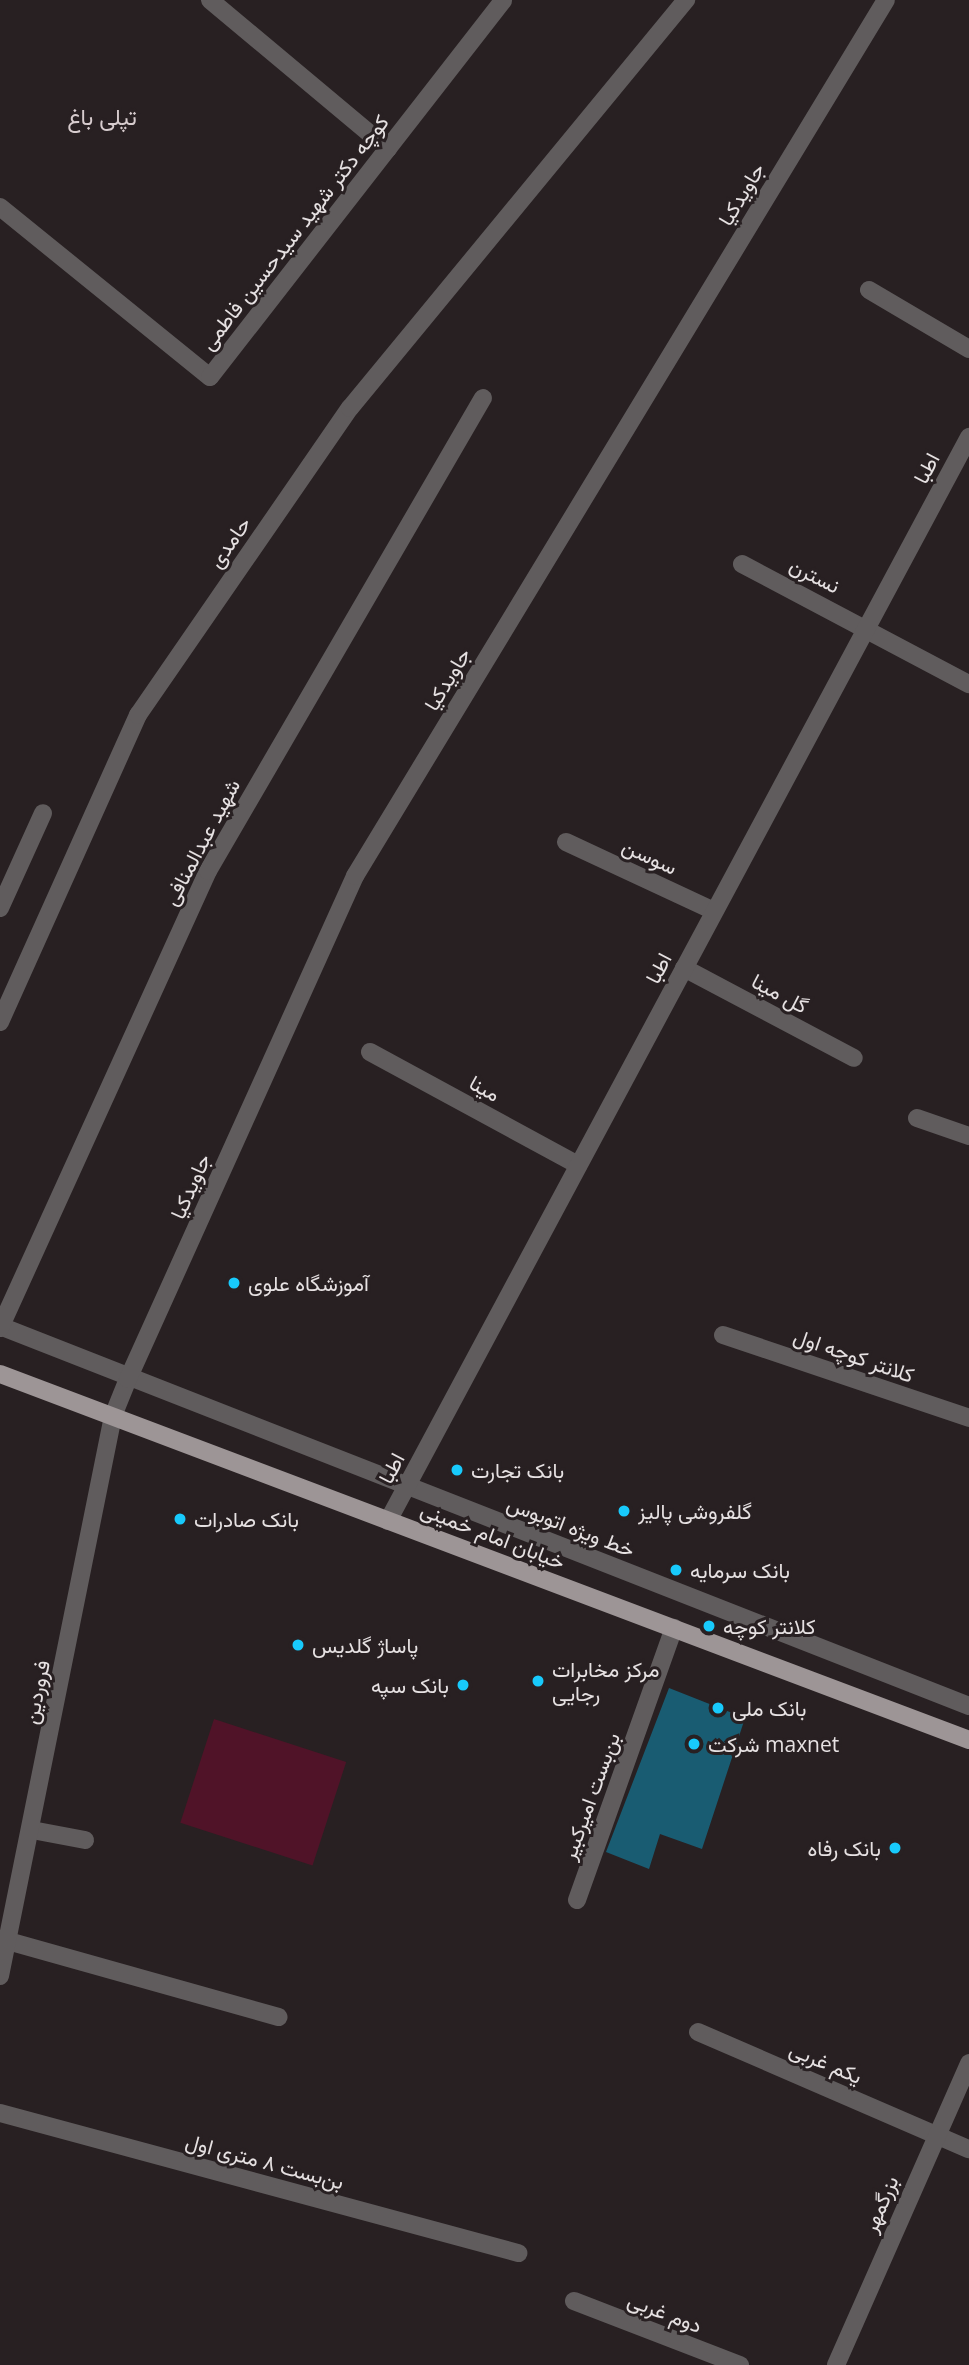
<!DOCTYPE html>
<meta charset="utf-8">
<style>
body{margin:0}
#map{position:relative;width:969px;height:2365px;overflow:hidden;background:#282022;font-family:"Open Sans",Vazirmatn,sans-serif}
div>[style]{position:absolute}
.green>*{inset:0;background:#501328;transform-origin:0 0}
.building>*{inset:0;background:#195c72}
.lane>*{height:18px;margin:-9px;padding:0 9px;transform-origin:9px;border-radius:9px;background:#605c5d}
.street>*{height:18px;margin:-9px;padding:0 9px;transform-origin:9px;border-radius:9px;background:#605c5d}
.primary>*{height:18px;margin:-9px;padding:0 9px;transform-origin:9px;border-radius:9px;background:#9d9596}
.dots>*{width:19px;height:19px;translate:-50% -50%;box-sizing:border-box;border:4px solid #282022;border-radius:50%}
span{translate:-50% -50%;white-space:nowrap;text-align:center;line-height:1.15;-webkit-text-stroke:6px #282022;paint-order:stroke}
.street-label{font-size:21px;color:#e6e1e2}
.poi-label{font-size:21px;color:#e6e1e2}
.left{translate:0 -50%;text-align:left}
.right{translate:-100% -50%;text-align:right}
.neighbourhood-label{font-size:23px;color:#d7ccce}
</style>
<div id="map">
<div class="green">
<i style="left:214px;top:1719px;width:139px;height:109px;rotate:18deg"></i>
</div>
<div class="building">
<i style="clip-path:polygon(669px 1688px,745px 1718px,702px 1849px,660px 1834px,649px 1869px,606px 1852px)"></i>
</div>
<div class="lane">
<i style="left:0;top:1326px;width:1041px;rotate:21.41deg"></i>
</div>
<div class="street">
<i style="left:210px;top:0;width:232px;rotate:39.9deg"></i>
<i style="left:0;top:207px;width:270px;rotate:39deg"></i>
<i style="left:210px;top:377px;width:477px;rotate:-52.1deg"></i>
<i style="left:869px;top:290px;width:116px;rotate:30.5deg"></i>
<i style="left:742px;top:564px;width:257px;rotate:27.9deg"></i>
<i style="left:566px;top:842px;width:163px;rotate:25deg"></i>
<i style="left:0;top:908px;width:104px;rotate:-65.6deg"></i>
<i style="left:684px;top:968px;width:192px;rotate:27.9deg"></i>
<i style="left:0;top:1022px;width:337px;rotate:-65.8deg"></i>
<i style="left:138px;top:715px;width:373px;rotate:-55.4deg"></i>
<i style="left:350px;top:408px;width:529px;rotate:-50.53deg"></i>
<i style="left:370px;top:1052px;width:237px;rotate:28.5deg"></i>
<i style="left:917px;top:1118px;width:55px;rotate:19.1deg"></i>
<i style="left:0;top:1328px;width:502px;rotate:-65.53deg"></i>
<i style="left:208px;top:871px;width:547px;rotate:-59.83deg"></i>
<i style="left:723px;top:1335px;width:260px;rotate:18.6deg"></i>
<i style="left:388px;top:1521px;width:1230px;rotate:-61.81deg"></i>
<i style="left:32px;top:1830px;width:54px;rotate:10.7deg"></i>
<i style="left:577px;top:1900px;width:289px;rotate:-70.4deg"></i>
<i style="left:8px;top:1941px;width:281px;rotate:15.7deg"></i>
<i style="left:0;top:1976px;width:571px;rotate:-78.59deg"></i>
<i style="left:113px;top:1416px;width:40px;rotate:-68deg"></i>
<i style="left:128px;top:1379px;width:552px;rotate:-65.71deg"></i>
<i style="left:355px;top:876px;width:1024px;rotate:-58.78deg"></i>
<i style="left:698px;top:2032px;width:295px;rotate:23.4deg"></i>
<i style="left:0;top:2113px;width:537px;rotate:15.12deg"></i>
<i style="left:574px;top:2301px;width:178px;rotate:21.1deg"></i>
<i style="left:836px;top:2365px;width:330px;rotate:-66.2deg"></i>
</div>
<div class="primary">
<i style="left:0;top:1374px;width:1036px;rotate:20.69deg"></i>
</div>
<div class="dots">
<i style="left:234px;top:1283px;background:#18cafc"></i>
<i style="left:457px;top:1470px;background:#18cafc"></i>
<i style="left:624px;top:1511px;background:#18cafc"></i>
<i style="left:180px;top:1519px;background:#18cafc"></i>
<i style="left:676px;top:1570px;background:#18cafc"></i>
<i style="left:709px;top:1626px;background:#18cafc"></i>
<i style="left:298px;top:1645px;background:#18cafc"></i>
<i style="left:538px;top:1681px;background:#18cafc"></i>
<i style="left:463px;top:1685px;background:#18cafc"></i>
<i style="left:718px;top:1708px;background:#18cafc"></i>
<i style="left:694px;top:1744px;background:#18cafc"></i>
<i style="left:895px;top:1848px;background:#18cafc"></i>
</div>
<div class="street-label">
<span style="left:741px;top:194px;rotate:-59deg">جاویدکیا</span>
<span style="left:294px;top:232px;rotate:-52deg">کوچه دکتر شهید سیدحسین فاطمی</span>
<span style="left:926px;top:468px;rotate:-62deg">اطبا</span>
<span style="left:229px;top:542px;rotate:-55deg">حامدی</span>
<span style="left:815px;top:575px;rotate:27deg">نسترن</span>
<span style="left:447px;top:679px;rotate:-59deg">جاویدکیا</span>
<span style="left:201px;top:842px;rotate:-62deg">شهید عبدالمنافی</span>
<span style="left:650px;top:856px;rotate:25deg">سوسن</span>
<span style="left:658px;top:968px;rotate:-62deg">اطبا</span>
<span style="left:780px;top:993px;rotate:28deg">گل مینا</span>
<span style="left:485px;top:1088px;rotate:29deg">مینا</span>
<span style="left:190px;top:1186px;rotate:-66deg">جاویدکیا</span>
<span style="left:854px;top:1355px;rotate:19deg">کلانتر کوچه اول</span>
<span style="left:391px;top:1468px;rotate:-62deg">اطبا</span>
<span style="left:571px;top:1526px;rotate:21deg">خط ویژه اتوبوس</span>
<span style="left:493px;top:1535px;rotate:21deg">خیابان امام خمینی</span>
<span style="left:36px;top:1692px;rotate:-79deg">فروردین</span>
<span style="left:590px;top:1796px;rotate:-70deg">بن‌بست امیرکبیر</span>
<span style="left:826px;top:2062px;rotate:23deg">یکم غربی</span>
<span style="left:265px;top:2161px;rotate:15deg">بن‌بست ۸ متری اول</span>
<span style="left:880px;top:2204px;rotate:-67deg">بزرگمهر</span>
<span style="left:665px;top:2312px;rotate:21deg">دوم غربی</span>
</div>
<div class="poi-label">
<span class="left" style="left:248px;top:1283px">آموزشگاه علوی</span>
<span class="left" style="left:471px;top:1470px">بانک تجارت</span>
<span class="left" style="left:638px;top:1511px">گلفروشی پالیز</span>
<span class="left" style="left:194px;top:1519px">بانک صادرات</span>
<span class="left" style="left:690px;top:1570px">بانک سرمایه</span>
<span class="left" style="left:723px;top:1626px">کلانتر کوچه</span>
<span class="left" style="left:312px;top:1645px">پاساژ گلدیس</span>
<span class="left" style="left:552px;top:1681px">مرکز مخابرات<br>رجایی</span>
<span class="right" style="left:449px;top:1685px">بانک سپه</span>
<span class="left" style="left:732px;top:1708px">بانک ملی</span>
<span class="left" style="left:708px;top:1744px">شرکت maxnet</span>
<span class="right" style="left:881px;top:1848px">بانک رفاه</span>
</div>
<div class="neighbourhood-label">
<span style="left:102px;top:116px">تپلی باغ</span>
</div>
</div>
